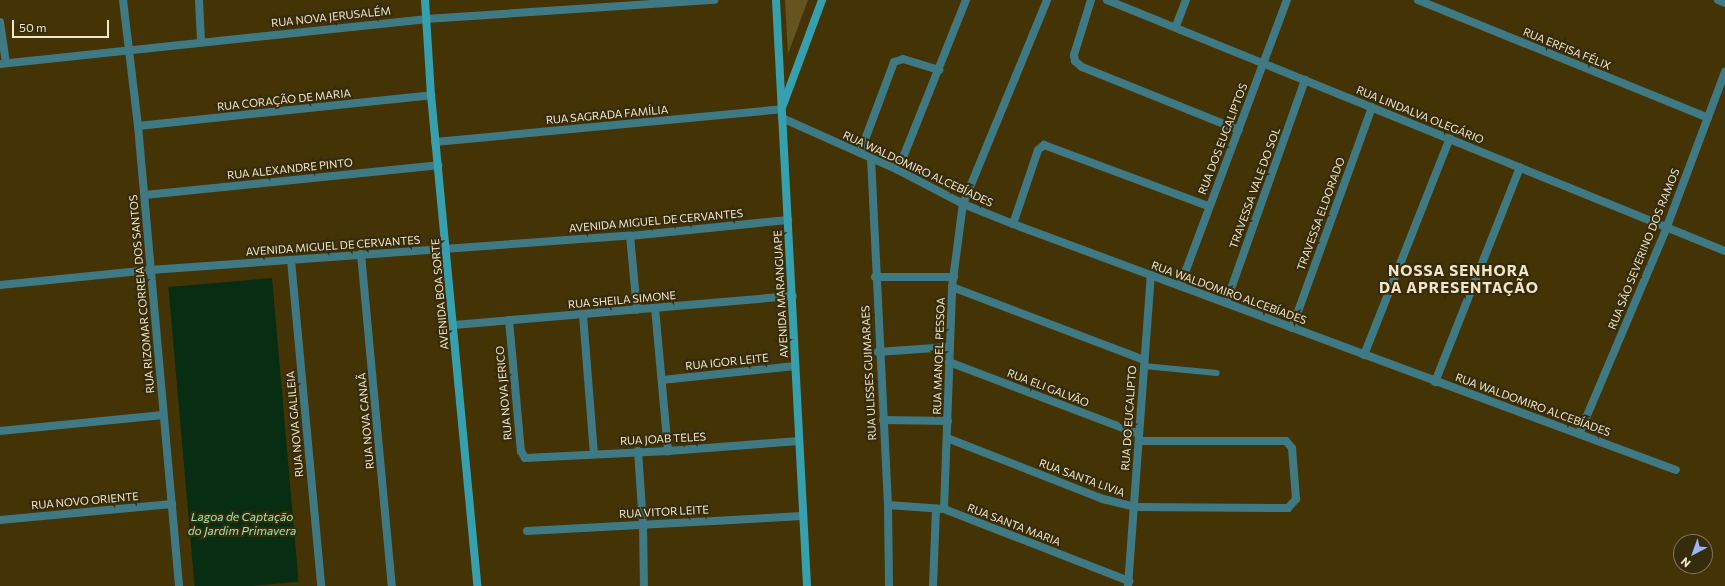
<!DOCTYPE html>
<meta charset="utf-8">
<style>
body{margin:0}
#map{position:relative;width:1725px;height:586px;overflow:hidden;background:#443405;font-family:Commissioner,sans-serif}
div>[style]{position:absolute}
.green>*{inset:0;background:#655320}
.water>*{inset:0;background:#072d12;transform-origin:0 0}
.lane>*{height:6px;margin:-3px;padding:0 3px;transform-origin:3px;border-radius:3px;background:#3f7a84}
.street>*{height:8px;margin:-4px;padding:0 4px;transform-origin:4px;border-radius:4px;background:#3f7a84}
.secondary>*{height:8px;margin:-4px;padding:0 4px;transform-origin:4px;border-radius:4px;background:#37a0af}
span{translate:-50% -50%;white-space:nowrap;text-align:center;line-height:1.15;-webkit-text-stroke:4px #362b0c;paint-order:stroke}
.street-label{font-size:11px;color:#f2e6c9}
.water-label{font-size:12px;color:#9ce5a9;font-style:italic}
.district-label{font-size:15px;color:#f2e6c9;font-weight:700;letter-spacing:1px}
.north{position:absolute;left:1673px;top:534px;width:40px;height:40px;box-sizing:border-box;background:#362b0c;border:1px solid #817658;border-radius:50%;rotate:221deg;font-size:11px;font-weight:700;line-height:16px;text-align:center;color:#f2e6c9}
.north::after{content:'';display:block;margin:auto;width:14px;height:18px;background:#9cb4fd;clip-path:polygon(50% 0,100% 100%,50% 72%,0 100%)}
.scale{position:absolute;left:12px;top:20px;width:97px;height:18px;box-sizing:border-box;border:2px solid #f2e6c9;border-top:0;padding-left:5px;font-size:12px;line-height:14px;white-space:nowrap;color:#f2e6c9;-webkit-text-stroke:3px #362b0c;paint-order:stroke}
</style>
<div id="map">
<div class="green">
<i style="clip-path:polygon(785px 0,808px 0,788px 54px)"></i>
</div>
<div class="water">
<i style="left:272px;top:278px;width:305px;height:104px;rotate:85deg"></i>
</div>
<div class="lane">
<i style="left:1144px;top:366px;width:73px;rotate:5.5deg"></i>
</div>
<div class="street">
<i style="left:123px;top:0;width:127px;rotate:83.2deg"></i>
<i style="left:138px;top:126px;width:462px;rotate:84.9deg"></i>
<i style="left:199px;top:0;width:41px;rotate:87.2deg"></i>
<i style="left:1091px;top:0;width:58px;rotate:107.2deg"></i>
<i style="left:1074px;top:55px;width:6px;rotate:81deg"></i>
<i style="left:1075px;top:61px;width:9px;rotate:41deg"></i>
<i style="left:1082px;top:67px;width:169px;rotate:21.9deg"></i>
<i style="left:1107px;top:0;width:667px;rotate:22.1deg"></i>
<i style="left:1418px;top:0;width:313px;rotate:22.1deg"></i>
<i style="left:1718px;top:0;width:8px;rotate:23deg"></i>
<i style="left:0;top:22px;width:41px;rotate:81.7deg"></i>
<i style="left:1176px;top:26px;width:28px;rotate:-69deg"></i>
<i style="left:0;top:64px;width:428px;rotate:-6deg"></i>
<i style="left:426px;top:19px;width:289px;rotate:-3.8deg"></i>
<i style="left:782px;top:118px;width:127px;rotate:24.1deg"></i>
<i style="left:898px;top:170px;width:73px;rotate:27.6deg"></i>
<i style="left:963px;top:204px;width:54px;rotate:21.8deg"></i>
<i style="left:1013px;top:224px;width:707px;rotate:20.36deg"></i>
<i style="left:138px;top:126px;width:295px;rotate:-6deg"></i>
<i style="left:435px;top:142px;width:348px;rotate:-5.4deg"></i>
<i style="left:860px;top:153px;width:97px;rotate:-69.5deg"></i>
<i style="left:894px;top:62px;width:9px;rotate:-18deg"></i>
<i style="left:903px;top:59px;width:38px;rotate:17deg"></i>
<i style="left:871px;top:158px;width:347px;rotate:87.2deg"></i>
<i style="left:888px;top:505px;width:81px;rotate:89.3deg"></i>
<i style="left:898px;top:170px;width:183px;rotate:-68.2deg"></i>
<i style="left:145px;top:195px;width:295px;rotate:-5.8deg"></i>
<i style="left:1013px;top:224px;width:78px;rotate:-71.3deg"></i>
<i style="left:1038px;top:150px;width:8px;rotate:-40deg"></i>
<i style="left:1044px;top:145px;width:175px;rotate:20.4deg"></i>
<i style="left:630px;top:236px;width:74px;rotate:84.6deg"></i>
<i style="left:361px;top:254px;width:333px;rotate:84.7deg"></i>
<i style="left:291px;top:260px;width:327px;rotate:84.7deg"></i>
<i style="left:875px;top:277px;width:79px"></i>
<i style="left:0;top:285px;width:151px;rotate:-5.7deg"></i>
<i style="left:150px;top:270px;width:481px;rotate:-4.1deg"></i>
<i style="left:630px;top:236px;width:159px;rotate:-5.8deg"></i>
<i style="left:1180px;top:286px;width:305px;rotate:-69.5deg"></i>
<i style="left:952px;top:287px;width:205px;rotate:20.8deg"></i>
<i style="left:1226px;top:303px;width:237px;rotate:-70.5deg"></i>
<i style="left:655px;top:308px;width:144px;rotate:84.8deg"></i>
<i style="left:583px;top:315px;width:139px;rotate:85.5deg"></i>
<i style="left:509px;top:320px;width:132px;rotate:84.8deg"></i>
<i style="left:521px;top:451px;width:8px;rotate:60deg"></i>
<i style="left:525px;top:458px;width:143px;rotate:-2.8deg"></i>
<i style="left:668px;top:451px;width:131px;rotate:-4.4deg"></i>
<i style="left:454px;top:325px;width:340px;rotate:-4.9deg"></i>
<i style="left:1292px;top:328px;width:235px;rotate:-70.1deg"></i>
<i style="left:878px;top:352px;width:71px;rotate:-4deg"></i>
<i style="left:1364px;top:355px;width:233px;rotate:-68.4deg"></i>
<i style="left:949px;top:362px;width:203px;rotate:20.8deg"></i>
<i style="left:662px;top:380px;width:134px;rotate:-6deg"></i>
<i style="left:1435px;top:382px;width:231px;rotate:-68.4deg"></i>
<i style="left:883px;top:420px;width:65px;rotate:0.9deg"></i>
<i style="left:0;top:431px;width:164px;rotate:-5.6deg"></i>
<i style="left:1580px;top:432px;width:220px;rotate:-67deg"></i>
<i style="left:1666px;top:229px;width:168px;rotate:-69.4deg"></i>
<i style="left:947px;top:438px;width:168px;rotate:21.4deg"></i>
<i style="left:1103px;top:499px;width:32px;rotate:14deg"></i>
<i style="left:1134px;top:507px;width:154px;rotate:0.4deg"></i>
<i style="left:1288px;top:508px;width:12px;rotate:-48deg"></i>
<i style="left:1296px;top:499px;width:51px;rotate:-94.5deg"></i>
<i style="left:1292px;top:448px;width:9px;rotate:-131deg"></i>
<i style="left:1286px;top:441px;width:147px;rotate:180deg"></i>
<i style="left:638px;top:451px;width:74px;rotate:86.1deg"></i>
<i style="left:643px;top:525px;width:61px;rotate:89.1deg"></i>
<i style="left:888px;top:505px;width:56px;rotate:4.1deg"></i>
<i style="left:944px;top:509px;width:199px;rotate:21.3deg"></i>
<i style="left:944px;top:509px;width:222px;rotate:-87.9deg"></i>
<i style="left:952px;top:287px;width:84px;rotate:-82.5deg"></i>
<i style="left:963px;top:204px;width:221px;rotate:-67.6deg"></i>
<i style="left:0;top:520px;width:173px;rotate:-5.3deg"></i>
<i style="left:527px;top:531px;width:276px;rotate:-3.1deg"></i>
<i style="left:933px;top:586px;width:77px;rotate:-87.8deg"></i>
<i style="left:1128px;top:586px;width:312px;rotate:-85.8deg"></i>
</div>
<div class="secondary">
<i style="left:425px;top:0;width:95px;rotate:86.4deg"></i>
<i style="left:431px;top:95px;width:493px;rotate:84.6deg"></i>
<i style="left:776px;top:0;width:587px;rotate:86.97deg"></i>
<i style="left:783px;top:105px;width:112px;rotate:-69.6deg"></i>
</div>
<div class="street-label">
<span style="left:331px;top:17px;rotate:-6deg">RUA NOVA JERUSALÉM</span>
<span style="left:1567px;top:49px;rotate:22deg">RUA ERFISA FÉLIX</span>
<span style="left:284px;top:100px;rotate:-6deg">RUA CORAÇÃO DE MARIA</span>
<span style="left:607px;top:115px;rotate:-5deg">RUA SAGRADA FAMÍLIA</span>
<span style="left:1420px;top:115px;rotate:22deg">RUA LINDALVA OLEGÁRIO</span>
<span style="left:1223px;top:139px;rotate:-69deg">RUA DOS EUCALIPTOS</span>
<span style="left:290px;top:169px;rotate:-6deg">RUA ALEXANDRE PINTO</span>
<span style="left:918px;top:169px;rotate:25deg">RUA WALDOMIRO ALCEBÍADES</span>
<span style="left:1255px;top:188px;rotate:-70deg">TRAVESSA VALE DO SOL</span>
<span style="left:1321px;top:214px;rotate:-70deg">TRAVESSA ELDORADO</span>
<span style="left:656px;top:221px;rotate:-5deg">AVENIDA MIGUEL DE CERVANTES</span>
<span style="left:333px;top:246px;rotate:-4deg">AVENIDA MIGUEL DE CERVANTES</span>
<span style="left:1644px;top:249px;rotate:-68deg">RUA SÃO SEVERINO DOS RAMOS</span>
<span style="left:1229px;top:293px;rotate:20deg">RUA WALDOMIRO ALCEBÍADES</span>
<span style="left:142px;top:294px;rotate:-95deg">RUA RIZOMAR CORREIA DOS SANTOS</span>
<span style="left:440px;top:294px;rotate:-95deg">AVENIDA BOA SORTE</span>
<span style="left:781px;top:294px;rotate:-93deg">AVENIDA MARANGUAPE</span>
<span style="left:622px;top:300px;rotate:-5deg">RUA SHEILA SIMONE</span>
<span style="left:939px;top:356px;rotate:-88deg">RUA MANOEL PESSOA</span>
<span style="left:727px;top:362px;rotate:-6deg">RUA IGOR LEITE</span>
<span style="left:869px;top:373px;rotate:-93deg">RUA ULISSES GUIMARAES</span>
<span style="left:1048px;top:388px;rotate:21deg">RUA ELI GALVÃO</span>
<span style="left:504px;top:393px;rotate:-95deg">RUA NOVA JERICO</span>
<span style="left:1533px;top:405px;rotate:20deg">RUA WALDOMIRO ALCEBÍADES</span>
<span style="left:1129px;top:418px;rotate:-86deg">RUA DO EUCALIPTO</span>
<span style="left:366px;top:421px;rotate:-95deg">RUA NOVA CANAÃ</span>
<span style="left:295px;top:424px;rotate:-95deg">RUA NOVA GALILEIA</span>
<span style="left:663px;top:439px;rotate:-3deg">RUA JOAB TELES</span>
<span style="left:1082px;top:478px;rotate:20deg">RUA SANTA LIVIA</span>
<span style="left:85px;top:501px;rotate:-5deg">RUA NOVO ORIENTE</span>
<span style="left:664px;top:512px;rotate:-3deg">RUA VITOR LEITE</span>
<span style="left:1014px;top:525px;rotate:21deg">RUA SANTA MARIA</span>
</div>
<div class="water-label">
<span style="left:242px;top:524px">Lagoa de Captação<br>do Jardim Primavera</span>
</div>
<div class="district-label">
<span style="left:1459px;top:279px">NOSSA SENHORA<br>DA APRESENTAÇÃO</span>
</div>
<div class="north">N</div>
<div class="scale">50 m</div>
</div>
